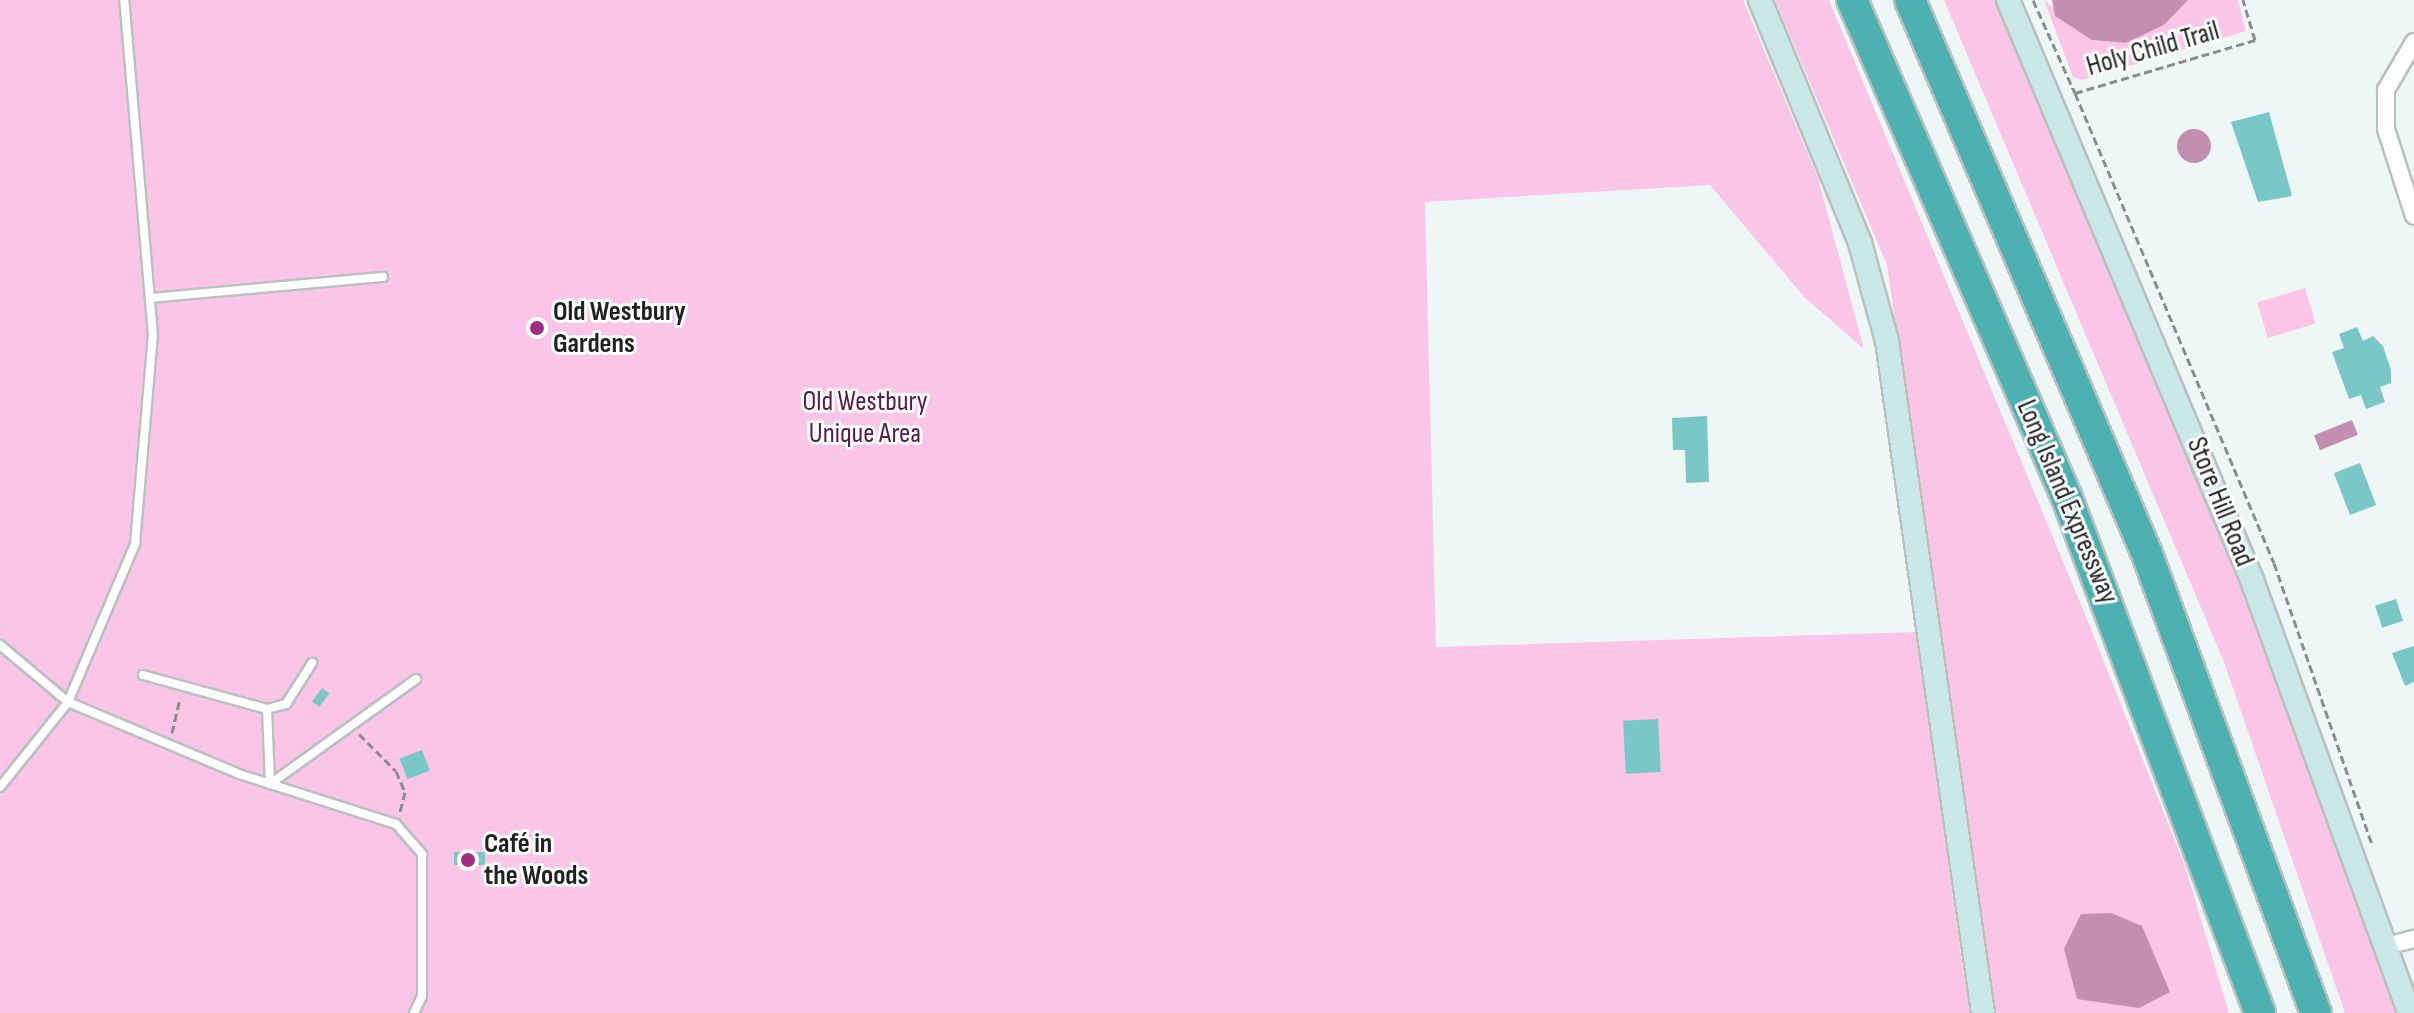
<!DOCTYPE html>
<meta charset="utf-8">
<style>
body{margin:0}
#map{position:relative;width:2414px;height:1013px;overflow:hidden;background:#eff6f6;font-family:"Sofia Sans Condensed",sans-serif}
div>[style]{position:absolute}
.green>*{inset:0;background:#fbc5e7;transform-origin:0 0}
.water>*{inset:0;background:#c38fb1;transform-origin:0 0}
.round{border-radius:50%}
.building>*{inset:0;background:#79c7c7;transform-origin:0 0}
.path>*{height:3px;margin-top:-1.5px;transform-origin:0;background:repeating-linear-gradient(90deg,#888d8d 0 8px,transparent 0 12px)}
.roads{filter:drop-shadow(2px 0 #b9c0c0) drop-shadow(-2px 0 #b9c0c0) drop-shadow(0 2px #b9c0c0) drop-shadow(0 -2px #b9c0c0)}
.service>*{height:8px;margin:-4px;padding:0 4px;transform-origin:4px;border-radius:4px;background:#fff}
.minor>*{height:16px;margin:-8px;padding:0 8px;transform-origin:8px;border-radius:8px;background:#fff}
.secondary>*{height:22px;margin:-11px;padding:0 11px;transform-origin:11px;border-radius:11px;background:#cae8e8}
.motorway>*{height:30px;margin:-15px;padding:0 15px;transform-origin:15px;border-radius:15px;background:#4db1b1}
.dots>*{width:22px;height:22px;translate:-50% -50%;box-sizing:border-box;border:4px solid #fff;border-radius:50%}
span{translate:-50% -50%;white-space:nowrap;text-align:center;line-height:1.15;-webkit-text-stroke:6px #fff;paint-order:stroke}
.street-label{font-size:28px;color:#1e2121}
.poi-label{font-size:28px;color:#1e2121;font-weight:700}
.left{translate:0 -50%;text-align:left}
.park-label{font-size:28px;color:#561846}
</style>
<div id="map">
<div class="green">
<i style="clip-path:polygon(0 0,1743px 0,1818px 178px,1864px 349px,1804px 297px,1710px 185px,1425px 202px,1436px 647px,1917px 632px,1964px 978px,1978px 979px,1983px 1013px,0 1013px)"></i>
<i style="clip-path:polygon(1775px 0,1829px 0,2087px 619px,2185px 866px,2229px 1013px,1995px 1013px,1887px 265px)"></i>
<i style="clip-path:polygon(1944px 0,2000px 0,2233px 555px,2400px 1013px,2345px 1013px,2224px 662px)"></i>
<i style="clip-path:polygon(2044px 0,2092px 40px,2126px 43px,2164px 25px,2188px 0,2238px 0,2246px 31px,2082px 80px,2073px 77px)"></i>
<i style="left:2305px;top:288px;width:37px;height:50px;rotate:73deg"></i>
</div>
<div class="water">
<i style="clip-path:polygon(2052px 0,2188px 0,2164px 25px,2126px 43px,2092px 40px,2055px 16px)"></i>
<i class="round" style="left:2177px;top:129px;width:34px;height:34px"></i>
<i style="left:2352px;top:420px;width:16px;height:41px;rotate:68deg"></i>
<i style="clip-path:polygon(2111px 913px,2142px 926px,2170px 992px,2139px 1008px,2077px 999px,2064px 949px,2081px 914px)"></i>
</div>
<div class="building">
<i style="clip-path:polygon(2269px 112px,2292px 196px,2258px 202px,2231px 122px)"></i>
<i style="clip-path:polygon(2357px 327px,2363px 341px,2373px 336px,2383px 346px,2391px 370px,2391px 383px,2380px 387px,2385px 402px,2366px 409px,2361px 395px,2349px 399px,2332px 352px,2344px 348px,2339px 334px)"></i>
<i style="clip-path:polygon(1707px 416px,1709px 482px,1686px 483px,1685px 450px,1673px 450px,1672px 418px)"></i>
<i style="left:2360px;top:463px;width:45px;height:28px;rotate:69deg"></i>
<i style="left:2396px;top:599px;width:23px;height:22px;rotate:72deg"></i>
<i style="clip-path:polygon(2414px 646px,2414px 682px,2405px 686px,2392px 653px)"></i>
<i style="left:322px;top:688px;width:9px;height:17px;rotate:36deg"></i>
<i style="left:1658px;top:719px;width:53px;height:35px;rotate:87deg"></i>
<i style="left:422px;top:750px;width:22px;height:24px;rotate:69deg"></i>
<i style="left:454px;top:852px;width:31px;height:13px"></i>
</div>
<div class="path">
<i style="left:2033px;top:0;width:102px;rotate:65.7deg"></i>
<i style="left:2075px;top:93px;width:188px;rotate:-16.4deg"></i>
<i style="left:2255px;top:40px;width:42px;rotate:-106.7deg"></i>
<i style="left:2075px;top:93px;width:510px;rotate:67.05deg"></i>
<i style="left:2274px;top:563px;width:299px;rotate:70.8deg"></i>
<i style="left:172px;top:733px;width:36px;rotate:-77deg"></i>
<i style="left:359px;top:734px;width:52px;rotate:45deg"></i>
<i style="left:396px;top:771px;width:23px;rotate:67deg"></i>
<i style="left:405px;top:792px;width:21px;rotate:104deg"></i>
</div>
<div class="roads">
<div class="service">
<i style="left:150px;top:298px;width:234px;rotate:-5.2deg"></i>
<i style="left:0;top:645px;width:89px;rotate:40deg"></i>
<i style="left:68px;top:702px;width:186px;rotate:22.8deg"></i>
<i style="left:239px;top:774px;width:165px;rotate:17.7deg"></i>
<i style="left:396px;top:824px;width:40px;rotate:49deg"></i>
<i style="left:422px;top:854px;width:142px;rotate:90deg"></i>
<i style="left:422px;top:996px;width:19px;rotate:115deg"></i>
<i style="left:143px;top:675px;width:129px;rotate:15.3deg"></i>
<i style="left:267px;top:709px;width:20px;rotate:-15deg"></i>
<i style="left:286px;top:704px;width:49px;rotate:-57.6deg"></i>
<i style="left:267px;top:709px;width:75px;rotate:87.7deg"></i>
<i style="left:270px;top:784px;width:180px;rotate:-35.7deg"></i>
<i style="left:0;top:787px;width:109px;rotate:-51.3deg"></i>
<i style="left:68px;top:702px;width:172px;rotate:-67deg"></i>
<i style="left:135px;top:544px;width:210px;rotate:-85.1deg"></i>
<i style="left:153px;top:335px;width:336px;rotate:-94.9deg"></i>
</div>
<div class="minor">
<i style="left:2414px;top:42px;width:56px;rotate:120.3deg"></i>
<i style="left:2386px;top:90px;width:39px;rotate:90deg"></i>
<i style="left:2386px;top:129px;width:91px;rotate:72.2deg"></i>
<i style="left:2387px;top:946px;width:28px;rotate:-15deg"></i>
</div>
<div class="secondary">
<i style="left:1760px;top:0;width:263px;rotate:67.6deg"></i>
<i style="left:1860px;top:243px;width:102px;rotate:74.6deg"></i>
<i style="left:1887px;top:341px;width:679px;rotate:81.87deg"></i>
<i style="left:2008px;top:0;width:629px;rotate:67.18deg"></i>
<i style="left:2252px;top:580px;width:461px;rotate:70deg"></i>
</div>
<div class="motorway">
<i style="left:1852px;top:0;width:542px;rotate:66.65deg"></i>
<i style="left:2067px;top:498px;width:550px;rotate:69.46deg"></i>
<i style="left:1910px;top:0;width:603px;rotate:66.84deg"></i>
<i style="left:2147px;top:554px;width:489px;rotate:69.8deg"></i>
</div>
</div>
<div class="dots">
<i style="left:537px;top:328px;background:#a12b83"></i>
<i style="left:468px;top:860px;background:#a12b83"></i>
</div>
<div class="street-label">
<span style="left:2153px;top:49px;rotate:-16deg">Holy Child Trail</span>
<span style="left:2067px;top:502px;rotate:67deg">Long Island Expressway</span>
<span style="left:2220px;top:502px;rotate:68deg">Store Hill Road</span>
</div>
<div class="poi-label">
<span class="left" style="left:553px;top:328px">Old Westbury<br>Gardens</span>
<span class="left" style="left:484px;top:860px">Café in<br>the Woods</span>
</div>
<div class="park-label">
<span style="left:865px;top:418px">Old Westbury<br>Unique Area</span>
</div>
</div>
